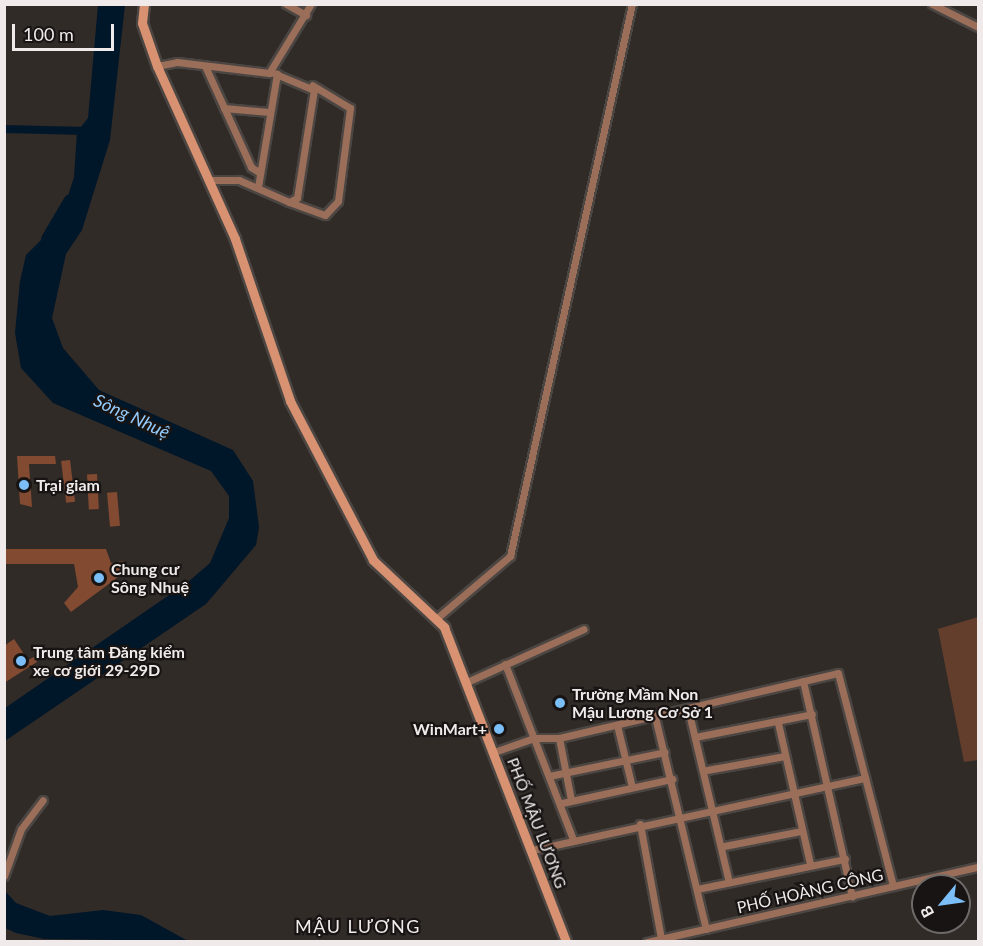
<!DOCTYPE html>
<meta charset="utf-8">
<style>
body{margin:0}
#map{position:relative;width:983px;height:946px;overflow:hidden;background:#312b28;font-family:Lato,sans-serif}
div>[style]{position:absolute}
.green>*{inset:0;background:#633e2c}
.water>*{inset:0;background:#001629}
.canal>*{height:8px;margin:-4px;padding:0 4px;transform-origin:4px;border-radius:4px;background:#001629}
.river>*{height:12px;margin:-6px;padding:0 6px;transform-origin:6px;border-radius:6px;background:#001629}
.building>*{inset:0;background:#814a31;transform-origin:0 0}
.roads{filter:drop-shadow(2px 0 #4c4643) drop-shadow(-2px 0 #4c4643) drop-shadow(0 2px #4c4643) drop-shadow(0 -2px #4c4643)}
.street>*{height:7px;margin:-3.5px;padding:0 3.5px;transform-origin:3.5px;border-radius:3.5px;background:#9a6e59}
.secondary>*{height:9px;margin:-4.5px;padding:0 4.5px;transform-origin:4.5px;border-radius:4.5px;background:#d89271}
.dots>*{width:16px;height:16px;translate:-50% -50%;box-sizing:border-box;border:3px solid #171413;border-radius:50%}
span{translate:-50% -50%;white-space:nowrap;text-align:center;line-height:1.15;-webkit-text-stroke:4.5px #171413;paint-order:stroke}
.poi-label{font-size:16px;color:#f0ebea;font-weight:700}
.left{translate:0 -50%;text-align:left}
.right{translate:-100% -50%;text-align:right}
.street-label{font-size:16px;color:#f0ebea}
.water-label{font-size:18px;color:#93cbfc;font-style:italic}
.neighbourhood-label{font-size:18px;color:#f0ebea;letter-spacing:1.5px}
.frame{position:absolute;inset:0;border:6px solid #f0ebea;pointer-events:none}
.north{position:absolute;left:911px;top:874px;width:60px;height:60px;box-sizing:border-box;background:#171413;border:2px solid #6e6a69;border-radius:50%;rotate:241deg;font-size:16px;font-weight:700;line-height:24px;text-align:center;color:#f0ebea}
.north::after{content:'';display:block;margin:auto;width:21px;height:27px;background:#7bbef8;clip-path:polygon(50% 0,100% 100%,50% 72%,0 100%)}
.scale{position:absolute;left:12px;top:24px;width:102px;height:27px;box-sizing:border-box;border:3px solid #f0ebea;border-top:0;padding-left:8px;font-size:18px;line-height:21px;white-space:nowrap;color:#f0ebea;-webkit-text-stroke:4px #171413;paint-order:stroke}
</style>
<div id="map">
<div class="green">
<i style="clip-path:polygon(978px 617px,978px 760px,964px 762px,938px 629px)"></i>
</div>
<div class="water">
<i style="clip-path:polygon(98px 5px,125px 5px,110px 140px,82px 230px,66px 254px,52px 318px,63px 348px,99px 390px,233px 450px,253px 481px,259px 527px,256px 545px,206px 604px,5px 741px,5px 708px,188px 582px,210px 563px,229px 518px,229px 496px,211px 471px,53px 403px,21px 368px,15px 333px,20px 281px,26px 255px,60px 221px,74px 177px,77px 132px,88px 118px)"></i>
<i style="clip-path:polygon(5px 891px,16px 903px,50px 916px,103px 910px,141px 915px,188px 941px,44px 939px,16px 933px,5px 928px)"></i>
</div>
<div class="canal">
<i style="left:4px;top:129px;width:83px;rotate:1.4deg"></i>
</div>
<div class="river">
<i style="left:47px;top:239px;width:45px;rotate:-59.5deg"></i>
</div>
<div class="building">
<i style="clip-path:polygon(17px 456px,55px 456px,56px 464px,29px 464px,32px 507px,20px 504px)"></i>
<i style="left:70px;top:460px;width:42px;height:9px;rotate:83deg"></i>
<i style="left:97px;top:474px;width:35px;height:10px;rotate:87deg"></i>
<i style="left:117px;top:492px;width:34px;height:10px;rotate:85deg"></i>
<i style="clip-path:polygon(4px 549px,106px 549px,111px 563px,123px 561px,129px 569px,71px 612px,64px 603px,78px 587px,74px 564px,4px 564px)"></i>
<i style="clip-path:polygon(14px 639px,28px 660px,34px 657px,37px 662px,4px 683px,4px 646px)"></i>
</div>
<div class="roads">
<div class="street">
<i style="left:286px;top:4px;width:23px;rotate:29deg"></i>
<i style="left:932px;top:4px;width:51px;rotate:26.6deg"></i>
<i style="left:157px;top:66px;width:20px;rotate:-11deg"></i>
<i style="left:177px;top:62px;width:93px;rotate:6.8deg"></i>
<i style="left:269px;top:73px;width:81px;rotate:-58.7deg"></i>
<i style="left:205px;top:66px;width:111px;rotate:65.5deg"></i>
<i style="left:251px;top:167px;width:11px;rotate:34deg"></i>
<i style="left:224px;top:108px;width:45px;rotate:5.1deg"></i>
<i style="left:208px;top:180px;width:31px"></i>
<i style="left:239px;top:180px;width:55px;rotate:23.7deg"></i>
<i style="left:289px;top:202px;width:9px;rotate:-27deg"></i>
<i style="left:297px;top:198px;width:109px;rotate:-81.1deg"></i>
<i style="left:314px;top:90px;width:47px;rotate:-157.3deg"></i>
<i style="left:258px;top:187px;width:115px;rotate:-80.5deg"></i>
<i style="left:289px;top:202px;width:38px;rotate:20deg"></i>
<i style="left:325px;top:215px;width:19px;rotate:-47deg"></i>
<i style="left:338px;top:201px;width:94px;rotate:-82.6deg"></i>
<i style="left:350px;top:108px;width:44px;rotate:-148.8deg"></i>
<i style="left:437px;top:618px;width:96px;rotate:-40.3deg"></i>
<i style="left:510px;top:556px;width:565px;rotate:-77.54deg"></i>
<i style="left:505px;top:664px;width:188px;rotate:68.8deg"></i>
<i style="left:803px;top:681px;width:221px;rotate:77.2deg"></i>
<i style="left:467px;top:682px;width:128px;rotate:-24.4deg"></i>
<i style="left:688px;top:709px;width:178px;rotate:76.7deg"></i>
<i style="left:655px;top:717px;width:218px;rotate:76.5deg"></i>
<i style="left:778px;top:723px;width:145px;rotate:77.2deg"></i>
<i style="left:617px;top:725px;width:64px;rotate:76.4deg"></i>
<i style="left:695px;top:737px;width:119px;rotate:-11.1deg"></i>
<i style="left:559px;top:738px;width:63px;rotate:79deg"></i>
<i style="left:494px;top:752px;width:42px;rotate:-19.3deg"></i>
<i style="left:534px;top:738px;width:25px"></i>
<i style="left:559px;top:738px;width:286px;rotate:-13.1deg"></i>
<i style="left:838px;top:673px;width:220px;rotate:75.5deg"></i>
<i style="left:707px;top:770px;width:79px;rotate:-10.2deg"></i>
<i style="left:549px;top:776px;width:118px;rotate:-11.7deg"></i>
<i style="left:562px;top:803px;width:113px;rotate:-12.3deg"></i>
<i style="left:640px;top:824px;width:116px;rotate:79.6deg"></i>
<i style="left:724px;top:846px;width:78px;rotate:-11deg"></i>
<i style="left:532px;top:850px;width:341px;rotate:-12.2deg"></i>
<i style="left:4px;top:876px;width:50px;rotate:-70.1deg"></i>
<i style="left:21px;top:829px;width:36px;rotate:-53deg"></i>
<i style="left:697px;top:889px;width:151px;rotate:-11.5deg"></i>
<i style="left:647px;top:942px;width:339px;rotate:-12.8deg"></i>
</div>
<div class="secondary">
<i style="left:144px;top:4px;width:19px;rotate:96deg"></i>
<i style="left:142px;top:23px;width:46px;rotate:70.8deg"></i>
<i style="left:157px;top:66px;width:190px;rotate:65.7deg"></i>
<i style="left:235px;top:239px;width:171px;rotate:71.2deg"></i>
<i style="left:290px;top:401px;width:179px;rotate:62.4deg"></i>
<i style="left:373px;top:560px;width:98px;rotate:43.3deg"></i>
<i style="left:444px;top:627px;width:338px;rotate:68.8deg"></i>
</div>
</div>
<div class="dots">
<i style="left:24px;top:485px;background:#7bbef8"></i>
<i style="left:99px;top:578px;background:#7bbef8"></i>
<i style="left:21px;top:661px;background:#7bbef8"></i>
<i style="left:560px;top:703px;background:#7bbef8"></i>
<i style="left:499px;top:729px;background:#7bbef8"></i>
</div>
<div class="poi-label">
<span class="left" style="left:36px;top:485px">Trại giam</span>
<span class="left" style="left:111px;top:578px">Chung cư<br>Sông Nhuệ</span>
<span class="left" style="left:33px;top:661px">Trung tâm Đăng kiểm<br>xe cơ giới 29-29D</span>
<span class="left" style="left:572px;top:703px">Trường Mầm Non<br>Mậu Lương Cơ Sở 1</span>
<span class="right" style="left:487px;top:729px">WinMart+</span>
</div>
<div class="street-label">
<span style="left:537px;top:823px;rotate:69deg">PHỐ MẬU LƯƠNG</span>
<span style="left:810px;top:891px;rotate:-13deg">PHỐ HOÀNG CÔNG</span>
</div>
<div class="water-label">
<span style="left:132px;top:416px;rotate:25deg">Sông Nhuệ</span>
</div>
<div class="neighbourhood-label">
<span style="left:358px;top:926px">MẬU LƯƠNG</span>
</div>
<div class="frame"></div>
<div class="north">B</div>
<div class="scale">100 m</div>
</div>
